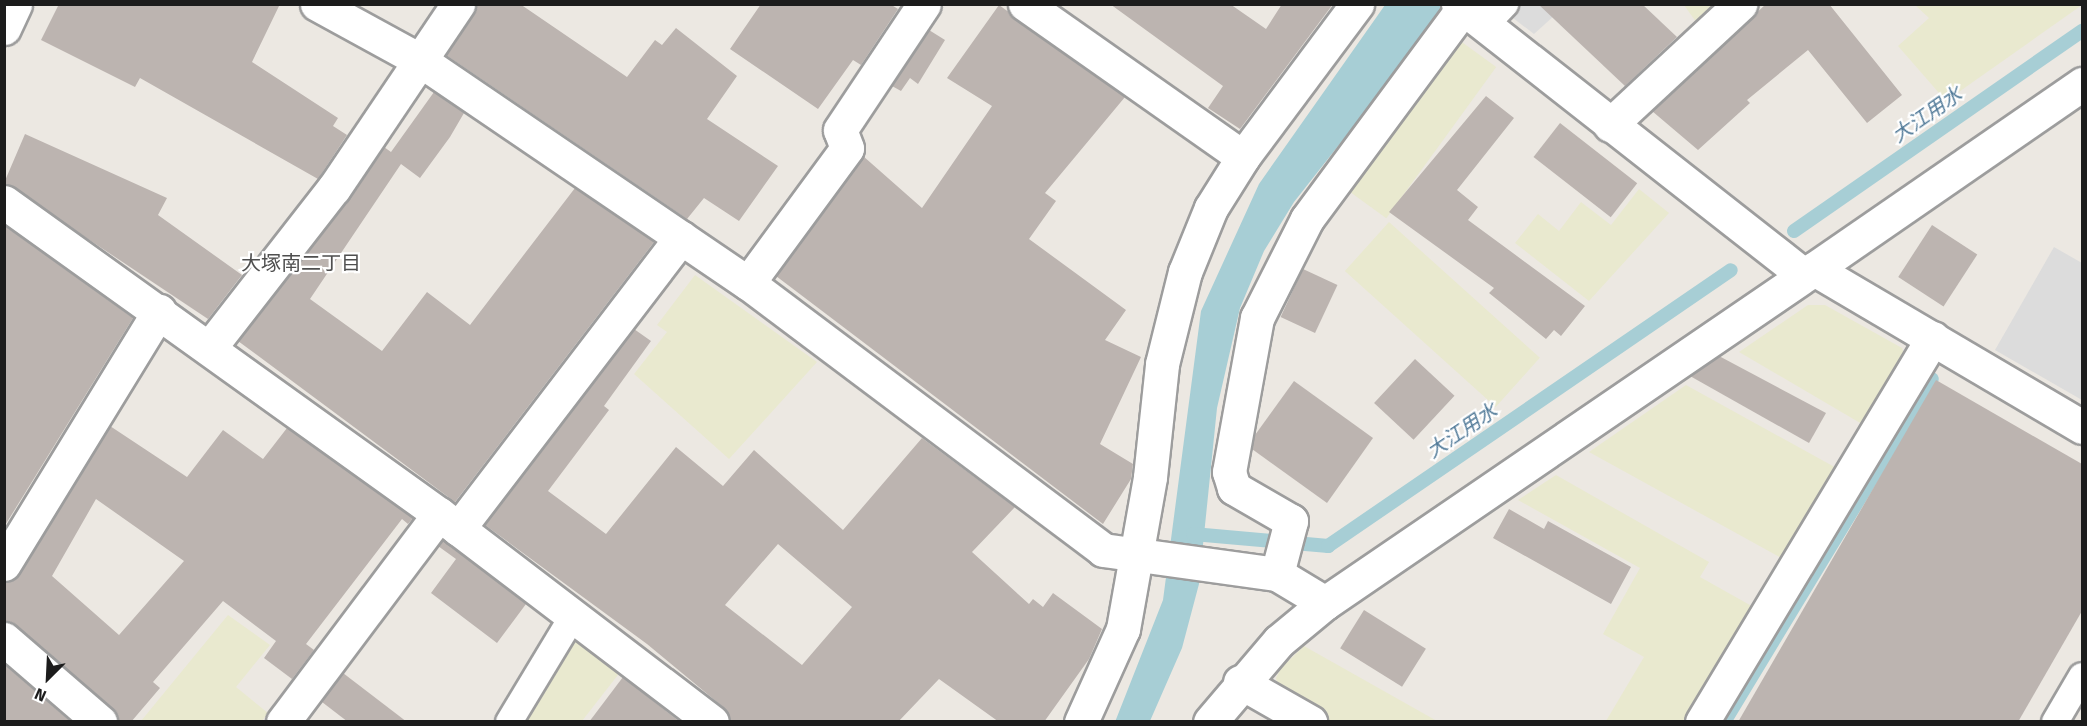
<!DOCTYPE html>
<meta charset="utf-8">
<style>
body{margin:0}
#map{position:relative;width:2087px;height:726px;overflow:hidden;background:#ece8e2;font-family:"Fira Sans","Noto Sans JP",sans-serif}
div>[style]{position:absolute}
.farmland>*{inset:0;background:#e9e9cf;transform-origin:0 0}
.parking>*{inset:0;background:#dcdcdc}
.water>*{inset:0;background:#a7ced5}
.stream>*{height:14px;margin:-7px;padding:0 7px;transform-origin:7px;border-radius:7px;background:#a7ced5}
.building>*{inset:0;background:#bcb4b0;transform-origin:0 0}
.roads{filter:drop-shadow(2px 0 #9d9d9d) drop-shadow(-2px 0 #9d9d9d) drop-shadow(0 2px #9d9d9d) drop-shadow(0 -2px #9d9d9d)}
.service>*{height:26px;margin:-13px;padding:0 13px;transform-origin:13px;border-radius:13px;background:#fff}
.minor>*{height:33px;margin:-16.5px;padding:0 16.5px;transform-origin:16.5px;border-radius:16.5px;background:#fff}
.tertiary>*{height:33px;margin:-16.5px;padding:0 16.5px;transform-origin:16.5px;border-radius:16.5px;background:#fff}
span{translate:-50% -50%;white-space:nowrap;text-align:center;line-height:1.15;-webkit-text-stroke:4.5px #fff;paint-order:stroke}
.water-label{font-size:20px;color:#517a98;font-style:italic}
.neighbourhood-label{font-size:20px;color:#4f4f4f}
.frame{position:absolute;inset:0;border:6px solid #1c1c1c;pointer-events:none}
.north{position:absolute;left:18px;top:648px;width:60px;height:60px;-webkit-text-stroke:4px #fff;paint-order:stroke;rotate:204deg;font-size:16px;font-weight:700;line-height:24px;text-align:center;color:#1c1c1c}
.north::after{content:'';display:block;margin:auto;width:21px;height:27px;background:#1c1c1c;clip-path:polygon(50% 0,100% 100%,50% 72%,0 100%)}
</style>
<div id="map">
<div class="farmland">
<i style="clip-path:polygon(1684px 5px,1723px 5px,1699px 26px)"></i>
<i style="clip-path:polygon(1915px 5px,2082px 5px,1946px 101px,1898px 46px,1929px 18px)"></i>
<i style="left:1459px;top:40px;width:46px;height:187px;rotate:36deg"></i>
<i style="clip-path:polygon(1639px 189px,1669px 213px,1589px 301px,1515px 243px,1538px 214px,1559px 231px,1581px 202px,1611px 225px)"></i>
<i style="left:1389px;top:222px;width:203px;height:66px;rotate:42deg"></i>
<i style="clip-path:polygon(695px 275px,817px 362px,729px 459px,634px 374px,667px 332px,657px 325px)"></i>
<i style="clip-path:polygon(1808px 305px,1825px 305px,1902px 348px,1906px 361px,1867px 427px,1739px 352px)"></i>
<i style="clip-path:polygon(1686px 385px,1840px 470px,1785px 560px,1589px 452px)"></i>
<i style="clip-path:polygon(1556px 475px,1709px 562px,1700px 577px,1757px 609px,1688px 721px,1606px 721px,1644px 657px,1603px 634px,1640px 568px,1518px 500px)"></i>
<i style="clip-path:polygon(228px 615px,270px 645px,236px 687px,268px 713px,262px 721px,141px 721px)"></i>
<i style="clip-path:polygon(577px 636px,621px 671px,582px 721px,526px 722px)"></i>
<i style="clip-path:polygon(1304px 646px,1437px 721px,1331px 721px,1279px 693px,1276px 678px,1281px 668px)"></i>
</div>
<div class="parking">
<i style="clip-path:polygon(1496px 5px,1566px 5px,1534px 34px)"></i>
<i style="clip-path:polygon(2054px 247px,2082px 263px,2082px 400px,1995px 350px)"></i>
</div>
<div class="water">
<i style="clip-path:polygon(1385px 5px,1449px 5px,1294px 202px,1264px 251px,1240px 308px,1217px 408px,1199px 584px,1182px 648px,1150px 721px,1115px 722px,1163px 600px,1201px 311px,1259px 184px)"></i>
</div>
<div class="stream">
<i style="left:1794px;top:231px;width:351px;rotate:-34.8deg"></i>
<i style="left:1193px;top:534px;width:136px;rotate:5.1deg"></i>
<i style="left:1328px;top:546px;width:488px;rotate:-34.4deg"></i>
<i style="left:1724px;top:722px;width:401px;rotate:-58.8deg"></i>
</div>
<div class="building">
<i style="clip-path:polygon(59px 4px,280px 4px,252px 62px,338px 118px,333px 126px,347px 135px,318px 179px,140px 78px,135px 87px,41px 40px)"></i>
<i style="clip-path:polygon(477px 4px,520px 4px,627px 77px,655px 40px,662px 45px,676px 28px,737px 76px,707px 119px,778px 166px,739px 221px,704px 198px,687px 219px,446px 55px)"></i>
<i style="clip-path:polygon(761px 4px,890px 4px,898px 9px,861px 65px,853px 60px,818px 109px,730px 49px)"></i>
<i style="clip-path:polygon(1110px 4px,1230px 4px,1266px 29px,1282px 4px,1333px 4px,1240px 129px,1208px 108px,1223px 86px)"></i>
<i style="clip-path:polygon(1538px 4px,1642px 4px,1677px 37px,1625px 86px)"></i>
<i style="clip-path:polygon(1766px 4px,1829px 4px,1902px 95px,1867px 123px,1808px 50px,1747px 100px,1750px 103px,1698px 150px,1652px 111px)"></i>
<i style="clip-path:polygon(999px 5px,1125px 97px,1045px 193px,1056px 201px,1029px 239px,1126px 310px,1105px 340px,1141px 357px,1100px 444px,1133px 464px,1131px 479px,1103px 524px,776px 276px,863px 156px,922px 208px,992px 106px,947px 78px)"></i>
<i style="clip-path:polygon(929px 30px,945px 40px,918px 84px,910px 78px,901px 91px,892px 86px)"></i>
<i style="clip-path:polygon(434px 92px,464px 113px,450px 137px,420px 178px,401px 164px,310px 299px,382px 351px,427px 292px,470px 325px,575px 188px,654px 242px,455px 502px,238px 341px,384px 147px,391px 152px)"></i>
<i style="clip-path:polygon(1486px 96px,1514px 118px,1457px 190px,1478px 207px,1468px 220px,1585px 306px,1561px 336px,1554px 330px,1546px 339px,1489px 293px,1494px 288px,1389px 212px)"></i>
<i style="left:1560px;top:123px;width:98px;height:43px;rotate:38deg"></i>
<i style="clip-path:polygon(25px 134px,167px 198px,158px 215px,242px 275px,208px 319px,4px 183px)"></i>
<i style="clip-path:polygon(4px 225px,133px 318px,4px 527px)"></i>
<i style="left:1932px;top:225px;width:54px;height:62px;rotate:33deg"></i>
<i style="left:1303px;top:269px;width:38px;height:53px;rotate:25deg"></i>
<i style="clip-path:polygon(evenodd,634px 329px,651px 341px,604px 406px,609px 410px,548px 491px,606px 534px,676px 447px,723px 486px,754px 450px,843px 530px,922px 438px,1015px 507px,972px 552px,1029px 604px,1033px 599px,1043px 607px,1053px 593px,1102px 629px,1089px 659px,1044px 722px,999px 722px,939px 679px,898px 722px,730px 722px,723px 707px,647px 644px,485px 525px,634px 329px,778px 544px,852px 607px,802px 665px,725px 605px,778px 544px)"></i>
<i style="clip-path:polygon(1719px 356px,1826px 413px,1809px 443px,1690px 376px)"></i>
<i style="left:1415px;top:359px;width:54px;height:60px;rotate:43deg"></i>
<i style="clip-path:polygon(1936px 380px,2082px 464px,2082px 611px,2018px 722px,1738px 722px)"></i>
<i style="clip-path:polygon(1294px 381px,1373px 438px,1327px 503px,1252px 449px,1255px 435px)"></i>
<i style="clip-path:polygon(evenodd,110px 426px,187px 477px,223px 430px,263px 459px,287px 428px,413px 518px,408px 524px,402px 519px,306px 644px,314px 650px,292px 679px,264px 658px,276px 641px,223px 601px,153px 682px,160px 688px,131px 722px,118px 722px,112px 708px,16px 625px,4px 621px,4px 583px,20px 574px,110px 426px,96px 499px,184px 561px,119px 635px,52px 576px,96px 499px)"></i>
<i style="clip-path:polygon(1509px 509px,1544px 529px,1548px 521px,1631px 567px,1611px 604px,1493px 538px)"></i>
<i style="clip-path:polygon(443px 540px,526px 604px,497px 643px,431px 593px,456px 559px,438px 546px)"></i>
<i style="left:1364px;top:610px;width:73px;height:45px;rotate:32deg"></i>
<i style="clip-path:polygon(4px 664px,71px 722px,4px 722px)"></i>
<i style="clip-path:polygon(343px 673px,407px 722px,348px 722px,322px 702px)"></i>
<i style="clip-path:polygon(623px 677px,680px 722px,589px 722px)"></i>
</div>
<div class="roads">
<div class="service">
<i style="left:1485px;top:25px;width:29px;rotate:-46deg"></i>
<i style="left:509px;top:722px;width:124px;rotate:-58.9deg"></i>
<i style="left:2055px;top:722px;width:53px;rotate:-59.6deg"></i>
</div>
<div class="minor">
<i style="left:317px;top:4px;width:119px;rotate:28.7deg"></i>
<i style="left:421px;top:61px;width:395px;rotate:34.2deg"></i>
<i style="left:748px;top:283px;width:444px;rotate:36.9deg"></i>
<i style="left:1103px;top:550px;width:176px;rotate:7.9deg"></i>
<i style="left:1277px;top:574px;width:56px;rotate:31.1deg"></i>
<i style="left:1025px;top:4px;width:266px;rotate:35.1deg"></i>
<i style="left:4px;top:28px;width:26px;rotate:-65deg"></i>
<i style="left:1610px;top:125px;width:178px;rotate:-42.9deg"></i>
<i style="left:4px;top:202px;width:535px;rotate:35.65deg"></i>
<i style="left:439px;top:514px;width:343px;rotate:37.3deg"></i>
<i style="left:1814px;top:269px;width:326px;rotate:-34.6deg"></i>
<i style="left:748px;top:283px;width:167px;rotate:-53.7deg"></i>
<i style="left:847px;top:148px;width:19px;rotate:-111deg"></i>
<i style="left:840px;top:130px;width:151px;rotate:-56.3deg"></i>
<i style="left:210px;top:347px;width:202px;rotate:-52.1deg"></i>
<i style="left:334px;top:188px;width:222px;rotate:-56deg"></i>
<i style="left:458px;top:529px;width:367px;rotate:-52.6deg"></i>
<i style="left:4px;top:564px;width:297px;rotate:-58.5deg"></i>
<i style="left:1277px;top:574px;width:55px;rotate:-75.2deg"></i>
<i style="left:1291px;top:521px;width:66px;rotate:-149.9deg"></i>
<i style="left:1234px;top:488px;width:17px;rotate:-107deg"></i>
<i style="left:1229px;top:472px;width:157px;rotate:-79.7deg"></i>
<i style="left:1257px;top:318px;width:111px;rotate:-63.2deg"></i>
<i style="left:1307px;top:219px;width:267px;rotate:-53.5deg"></i>
<i style="left:4px;top:639px;width:127px;rotate:40.8deg"></i>
<i style="left:1240px;top:682px;width:81px;rotate:29.7deg"></i>
<i style="left:283px;top:722px;width:260px;rotate:-53.1deg"></i>
<i style="left:1081px;top:722px;width:102px;rotate:-65.7deg"></i>
<i style="left:1123px;top:629px;width:154px;rotate:-79.9deg"></i>
<i style="left:1150px;top:477px;width:114px;rotate:-83.9deg"></i>
<i style="left:1162px;top:364px;width:95px;rotate:-76deg"></i>
<i style="left:1185px;top:272px;width:69px;rotate:-67.9deg"></i>
<i style="left:1211px;top:208px;width:60px;rotate:-57.9deg"></i>
<i style="left:1243px;top:157px;width:191px;rotate:-53.3deg"></i>
<i style="left:1702px;top:722px;width:448px;rotate:-59deg"></i>
</div>
<div class="tertiary">
<i style="left:1458px;top:4px;width:439px;rotate:38.1deg"></i>
<i style="left:1210px;top:722px;width:106px;rotate:-49.6deg"></i>
<i style="left:1279px;top:641px;width:60px;rotate:-39.6deg"></i>
<i style="left:1325px;top:603px;width:592px;rotate:-34.33deg"></i>
<i style="left:1814px;top:269px;width:311px;rotate:30.5deg"></i>
</div>
</div>
<div class="water-label">
<span style="left:1927px;top:115px;rotate:-35deg">大江用水</span>
<span style="left:1462px;top:431px;rotate:-34deg">大江用水</span>
</div>
<div class="neighbourhood-label">
<span style="left:301px;top:263px">大塚南二丁目</span>
</div>
<div class="frame"></div>
<div class="north">N</div>
</div>
